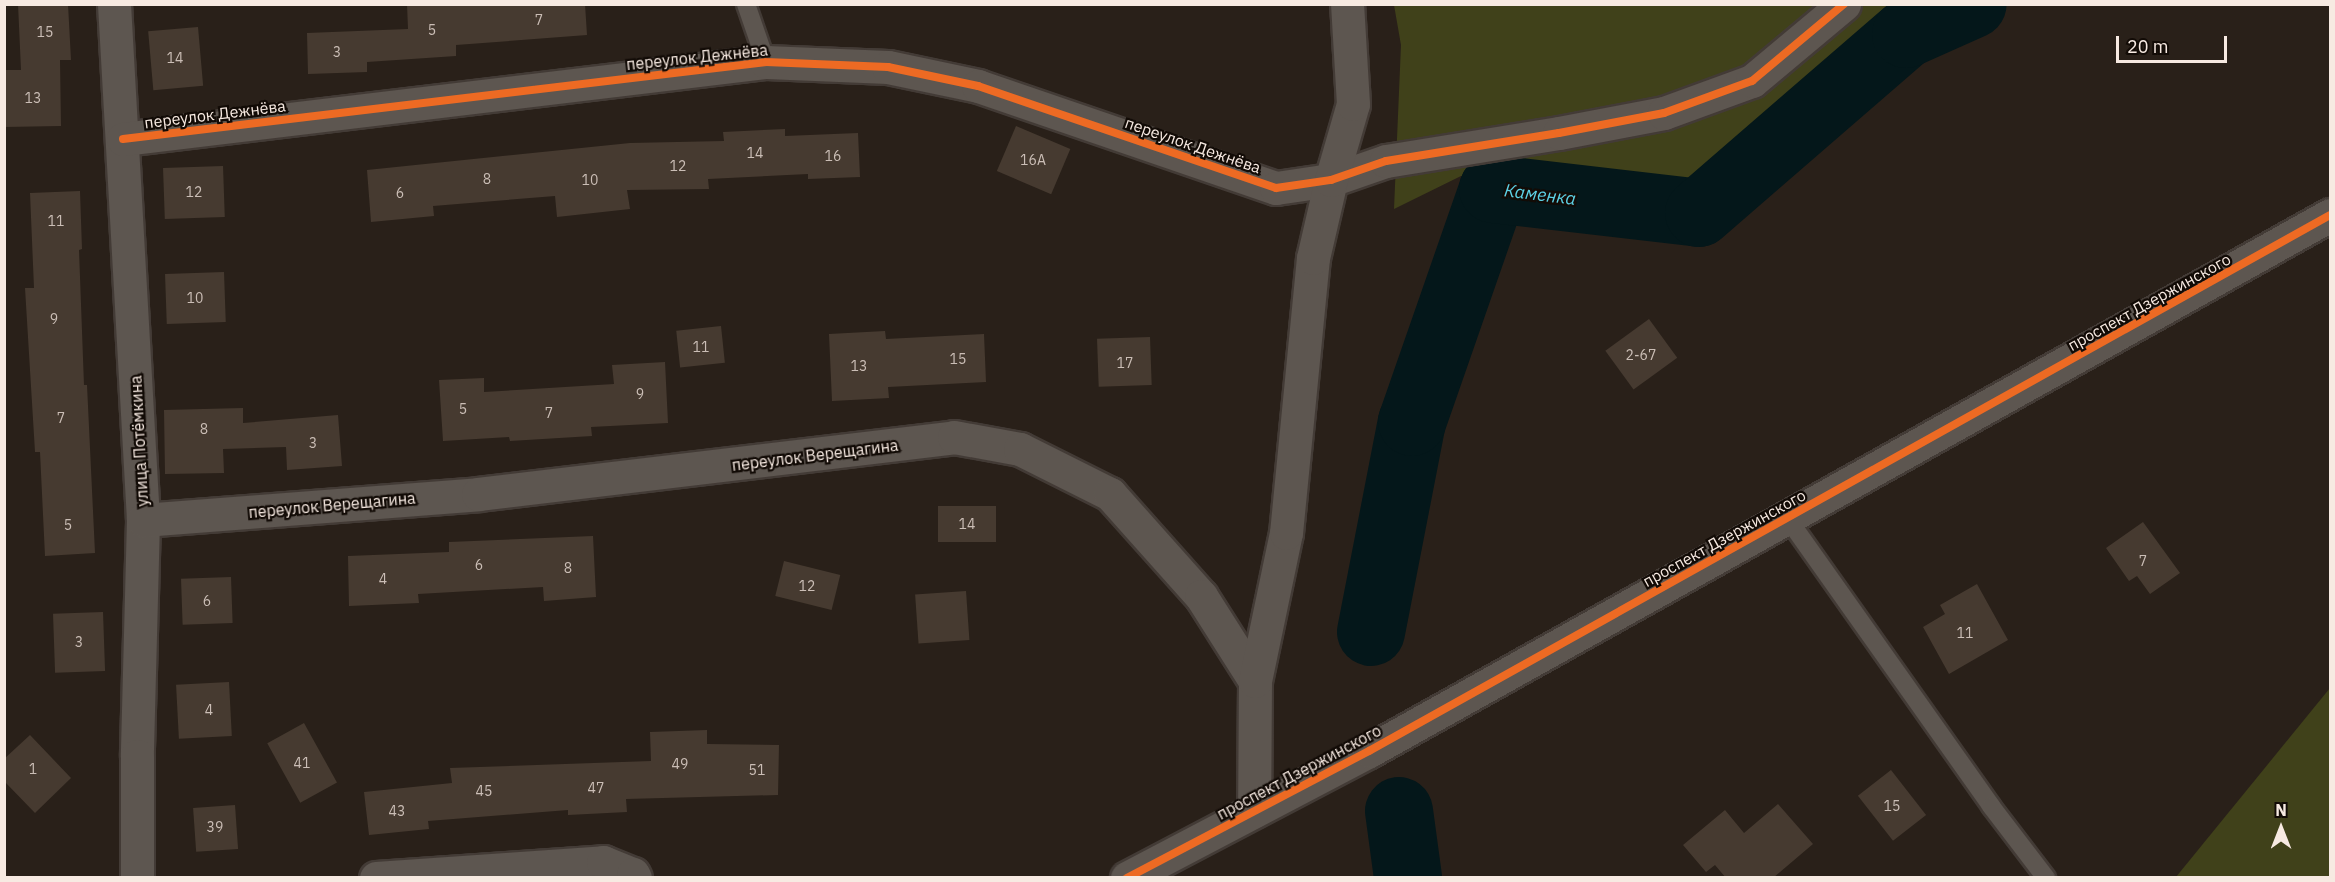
<!DOCTYPE html>
<meta charset="utf-8">
<style>
body{margin:0}
#map{position:relative;width:2335px;height:882px;overflow:hidden;background:#292019;font-family:"IBM Plex Sans",sans-serif}
div>[style]{position:absolute}
.green>*{inset:0;background:#40411a}
.river>*{height:68px;margin:-34px;padding:0 34px;transform-origin:34px;border-radius:34px;background:#04171a}
.building>*{inset:0;background:#463a30;transform-origin:0 0}
.roads{filter:drop-shadow(2px 0 #433b36) drop-shadow(-2px 0 #433b36) drop-shadow(0 2px #433b36) drop-shadow(0 -2px #433b36)}
.service>*{height:18px;margin:-9px;padding:0 9px;transform-origin:9px;border-radius:9px;background:#5d5650}
.minor>*{height:33px;margin:-16.5px;padding:0 16.5px;transform-origin:16.5px;border-radius:16.5px;background:#5d5650}
.tertiary>*{height:33px;margin:-16.5px;padding:0 16.5px;transform-origin:16.5px;border-radius:16.5px;background:#5d5650}
.cycleway>*{height:8px;margin:-4px;padding:0 4px;transform-origin:4px;border-radius:4px;background:#ed6a23}
span{translate:-50% -50%;white-space:nowrap;text-align:center;line-height:1.15;-webkit-text-stroke:4.5px #120b06;paint-order:stroke}
.number-label{font-size:14px;color:#cbbeb6}
.number-label span{-webkit-text-stroke-width:0}
.street-label{font-size:16px;color:#f7eae2}
.water-label{font-size:18px;color:#5dd1e5;font-style:italic}
.frame{position:absolute;inset:0;border:6px solid #f7eae2;pointer-events:none}
.north{position:absolute;left:2251px;top:798px;width:60px;height:60px;-webkit-text-stroke:4px #120b06;paint-order:stroke;rotate:0deg;font-size:16px;font-weight:700;line-height:24px;text-align:center;color:#f7eae2}
.north::after{content:'';display:block;margin:auto;width:21px;height:27px;background:#f7eae2;clip-path:polygon(50% 0,100% 100%,50% 72%,0 100%)}
.scale{position:absolute;left:2116px;top:36px;width:111px;height:27px;box-sizing:border-box;border:3px solid #f7eae2;border-top:0;padding-left:8px;font-size:18px;line-height:21px;white-space:nowrap;color:#f7eae2;-webkit-text-stroke:4px #120b06;paint-order:stroke}
</style>
<div id="map">
<div class="green">
<i style="clip-path:polygon(1394px 5px,1988px 5px,1692px 223px,1461px 176px,1394px 209px,1401px 45px)"></i>
<i style="clip-path:polygon(2330px 688px,2330px 877px,2176px 877px)"></i>
</div>
<div class="river">
<i style="left:1371px;top:632px;width:214px;rotate:-79deg"></i>
<i style="left:1412px;top:422px;width:247px;rotate:-70.8deg"></i>
<i style="left:1493px;top:189px;width:207px;rotate:6.6deg"></i>
<i style="left:1699px;top:213px;width:274px;rotate:-40.9deg"></i>
<i style="left:1906px;top:34px;width:73px;rotate:-24.1deg"></i>
<i style="left:1399px;top:811px;width:68px;rotate:82.3deg"></i>
</div>
<div class="building">
<i style="clip-path:polygon(18px 4px,68px 4px,71px 60px,60px 60px,61px 126px,4px 127px,4px 70px,21px 70px)"></i>
<i style="clip-path:polygon(407px 4px,585px 4px,587px 35px,456px 45px,456px 56px,367px 62px,367px 72px,308px 74px,307px 33px,408px 29px)"></i>
<i style="left:198px;top:27px;width:59px;height:50px;rotate:85deg"></i>
<i style="left:1016px;top:126px;width:59px;height:49px;rotate:23deg"></i>
<i style="clip-path:polygon(785px 129px,785px 136px,858px 133px,860px 177px,808px 179px,808px 174px,708px 179px,709px 189px,627px 190px,630px 209px,557px 217px,555px 196px,433px 206px,434px 216px,371px 222px,367px 170px,630px 143px,724px 141px,723px 132px)"></i>
<i style="left:223px;top:166px;width:51px;height:60px;rotate:88deg"></i>
<i style="clip-path:polygon(80px 191px,82px 249px,79px 250px,84px 385px,87px 385px,95px 553px,45px 556px,40px 452px,35px 452px,25px 288px,34px 288px,30px 193px)"></i>
<i style="left:224px;top:272px;width:50px;height:59px;rotate:88deg"></i>
<i style="left:1649px;top:319px;width:48px;height:54px;rotate:54deg"></i>
<i style="left:721px;top:326px;width:37px;height:45px;rotate:84deg"></i>
<i style="clip-path:polygon(885px 331px,886px 339px,984px 334px,986px 382px,888px 387px,889px 398px,832px 401px,829px 334px)"></i>
<i style="left:1150px;top:337px;width:48px;height:53px;rotate:88deg"></i>
<i style="clip-path:polygon(665px 362px,668px 423px,591px 427px,592px 436px,510px 441px,509px 437px,443px 441px,439px 380px,484px 378px,484px 392px,614px 384px,612px 365px)"></i>
<i style="clip-path:polygon(243px 408px,243px 423px,338px 415px,342px 466px,287px 470px,286px 447px,223px 449px,224px 473px,165px 474px,164px 410px)"></i>
<i style="left:996px;top:506px;width:36px;height:58px;rotate:90deg"></i>
<i style="clip-path:polygon(2143px 522px,2180px 573px,2150px 594px,2137px 576px,2129px 581px,2106px 548px)"></i>
<i style="clip-path:polygon(593px 536px,596px 597px,544px 601px,543px 587px,418px 594px,419px 603px,349px 606px,348px 556px,449px 552px,449px 542px)"></i>
<i style="left:784px;top:561px;width:58px;height:36px;rotate:14deg"></i>
<i style="left:231px;top:577px;width:46px;height:50px;rotate:88deg"></i>
<i style="clip-path:polygon(1977px 584px,2008px 640px,1949px 674px,1923px 627px,1945px 614px,1940px 605px)"></i>
<i style="left:966px;top:591px;width:49px;height:51px;rotate:86deg"></i>
<i style="left:103px;top:612px;width:59px;height:50px;rotate:88deg"></i>
<i style="left:229px;top:682px;width:54px;height:53px;rotate:87deg"></i>
<i style="left:304px;top:723px;width:68px;height:42px;rotate:61deg"></i>
<i style="clip-path:polygon(707px 730px,707px 744px,779px 745px,778px 795px,626px 799px,627px 812px,568px 815px,568px 810px,428px 821px,429px 829px,369px 835px,364px 792px,452px 783px,450px 768px,651px 761px,650px 732px)"></i>
<i style="clip-path:polygon(30px 735px,71px 778px,35px 813px,4px 781px,4px 759px)"></i>
<i style="left:1891px;top:770px;width:57px;height:42px;rotate:52deg"></i>
<i style="clip-path:polygon(1778px 804px,1813px 844px,1773px 878px,1726px 878px,1715px 865px,1706px 872px,1683px 845px,1725px 810px,1744px 833px)"></i>
<i style="left:235px;top:805px;width:44px;height:42px;rotate:86deg"></i>
</div>
<div class="roads">
<div class="service">
<i style="left:746px;top:4px;width:61px;rotate:71deg"></i>
<i style="left:1788px;top:519px;width:352px;rotate:54.7deg"></i>
<i style="left:1991px;top:806px;width:91px;rotate:52.6deg"></i>
</div>
<div class="minor">
<i style="left:114px;top:4px;width:517px;rotate:86.78deg"></i>
<i style="left:143px;top:520px;width:236px;rotate:91.5deg"></i>
<i style="left:137px;top:756px;width:122px;rotate:90deg"></i>
<i style="left:123px;top:139px;width:648px;rotate:-6.83deg"></i>
<i style="left:766px;top:62px;width:122px;rotate:2.3deg"></i>
<i style="left:888px;top:67px;width:92px;rotate:11.9deg"></i>
<i style="left:978px;top:86px;width:315px;rotate:18.9deg"></i>
<i style="left:1276px;top:188px;width:56px;rotate:-8.3deg"></i>
<i style="left:1331px;top:180px;width:58px;rotate:-19.1deg"></i>
<i style="left:1386px;top:161px;width:175px;rotate:-9.2deg"></i>
<i style="left:1559px;top:133px;width:107px;rotate:-10.8deg"></i>
<i style="left:1664px;top:113px;width:94px;rotate:-20deg"></i>
<i style="left:1752px;top:81px;width:120px;rotate:-39.9deg"></i>
<i style="left:143px;top:520px;width:336px;rotate:-4.4deg"></i>
<i style="left:478px;top:494px;width:479px;rotate:-6.8deg"></i>
<i style="left:954px;top:437px;width:67px;rotate:10.3deg"></i>
<i style="left:1020px;top:449px;width:101px;rotate:26.6deg"></i>
<i style="left:1110px;top:494px;width:137px;rotate:48.3deg"></i>
<i style="left:1201px;top:596px;width:101px;rotate:57.6deg"></i>
<i style="left:1255px;top:681px;width:130px;rotate:90.4deg"></i>
<i style="left:1255px;top:681px;width:151px;rotate:-78.2deg"></i>
<i style="left:1286px;top:533px;width:276px;rotate:-84.4deg"></i>
<i style="left:1313px;top:258px;width:80px;rotate:-77deg"></i>
<i style="left:1331px;top:180px;width:79px;rotate:-73.9deg"></i>
<i style="left:1353px;top:104px;width:100px;rotate:-93.4deg"></i>
<i style="left:376px;top:878px;width:228px;rotate:-4deg"></i>
<i style="left:603px;top:862px;width:32px;rotate:22deg"></i>
<i style="left:633px;top:874px;width:4px;rotate:63deg"></i>
</div>
<div class="tertiary">
<i style="left:1127px;top:878px;width:273px;rotate:-27.7deg"></i>
<i style="left:1369px;top:751px;width:1100px;rotate:-29.15deg"></i>
</div>
</div>
<div class="cycleway">
<i style="left:123px;top:139px;width:648px;rotate:-6.83deg"></i>
<i style="left:766px;top:62px;width:122px;rotate:2.3deg"></i>
<i style="left:888px;top:67px;width:92px;rotate:11.9deg"></i>
<i style="left:978px;top:86px;width:315px;rotate:18.9deg"></i>
<i style="left:1276px;top:188px;width:56px;rotate:-8.3deg"></i>
<i style="left:1331px;top:180px;width:58px;rotate:-19.1deg"></i>
<i style="left:1386px;top:161px;width:175px;rotate:-9.2deg"></i>
<i style="left:1559px;top:133px;width:107px;rotate:-10.8deg"></i>
<i style="left:1664px;top:113px;width:94px;rotate:-20deg"></i>
<i style="left:1752px;top:81px;width:120px;rotate:-39.9deg"></i>
<i style="left:1127px;top:878px;width:273px;rotate:-27.7deg"></i>
<i style="left:1369px;top:751px;width:1100px;rotate:-29.15deg"></i>
</div>
<div class="number-label">
<span style="left:539px;top:20px">7</span>
<span style="left:432px;top:30px">5</span>
<span style="left:45px;top:32px">15</span>
<span style="left:337px;top:52px">3</span>
<span style="left:175px;top:58px">14</span>
<span style="left:33px;top:98px">13</span>
<span style="left:755px;top:153px">14</span>
<span style="left:833px;top:156px">16</span>
<span style="left:1033px;top:160px">16А</span>
<span style="left:678px;top:166px">12</span>
<span style="left:487px;top:179px">8</span>
<span style="left:590px;top:180px">10</span>
<span style="left:194px;top:192px">12</span>
<span style="left:400px;top:193px">6</span>
<span style="left:56px;top:221px">11</span>
<span style="left:195px;top:298px">10</span>
<span style="left:54px;top:319px">9</span>
<span style="left:701px;top:347px">11</span>
<span style="left:1641px;top:355px">2-67</span>
<span style="left:958px;top:359px">15</span>
<span style="left:1125px;top:363px">17</span>
<span style="left:859px;top:366px">13</span>
<span style="left:640px;top:394px">9</span>
<span style="left:463px;top:409px">5</span>
<span style="left:549px;top:413px">7</span>
<span style="left:61px;top:418px">7</span>
<span style="left:204px;top:429px">8</span>
<span style="left:313px;top:443px">3</span>
<span style="left:967px;top:524px">14</span>
<span style="left:68px;top:525px">5</span>
<span style="left:2143px;top:561px">7</span>
<span style="left:479px;top:565px">6</span>
<span style="left:568px;top:568px">8</span>
<span style="left:383px;top:579px">4</span>
<span style="left:807px;top:586px">12</span>
<span style="left:207px;top:601px">6</span>
<span style="left:1965px;top:633px">11</span>
<span style="left:79px;top:642px">3</span>
<span style="left:209px;top:710px">4</span>
<span style="left:302px;top:763px">41</span>
<span style="left:680px;top:764px">49</span>
<span style="left:33px;top:769px">1</span>
<span style="left:757px;top:770px">51</span>
<span style="left:596px;top:788px">47</span>
<span style="left:484px;top:791px">45</span>
<span style="left:1892px;top:806px">15</span>
<span style="left:397px;top:811px">43</span>
<span style="left:215px;top:827px">39</span>
</div>
<div class="street-label">
<span style="left:697px;top:57px;rotate:-6deg">переулок Дежнёва</span>
<span style="left:215px;top:114px;rotate:-7deg">переулок Дежнёва</span>
<span style="left:1193px;top:145px;rotate:19deg">переулок Дежнёва</span>
<span style="left:2149px;top:302px;rotate:-29deg">проспект Дзержинского</span>
<span style="left:139px;top:441px;rotate:-93deg">улица Потёмкина</span>
<span style="left:815px;top:455px;rotate:-7deg">переулок Верещагина</span>
<span style="left:332px;top:505px;rotate:-5deg">переулок Верещагина</span>
<span style="left:1724px;top:538px;rotate:-29deg">проспект Дзержинского</span>
<span style="left:1299px;top:772px;rotate:-28deg">проспект Дзержинского</span>
</div>
<div class="water-label">
<span style="left:1540px;top:195px;rotate:7deg">Каменка</span>
</div>
<div class="frame"></div>
<div class="north">N</div>
<div class="scale">20 m</div>
</div>
